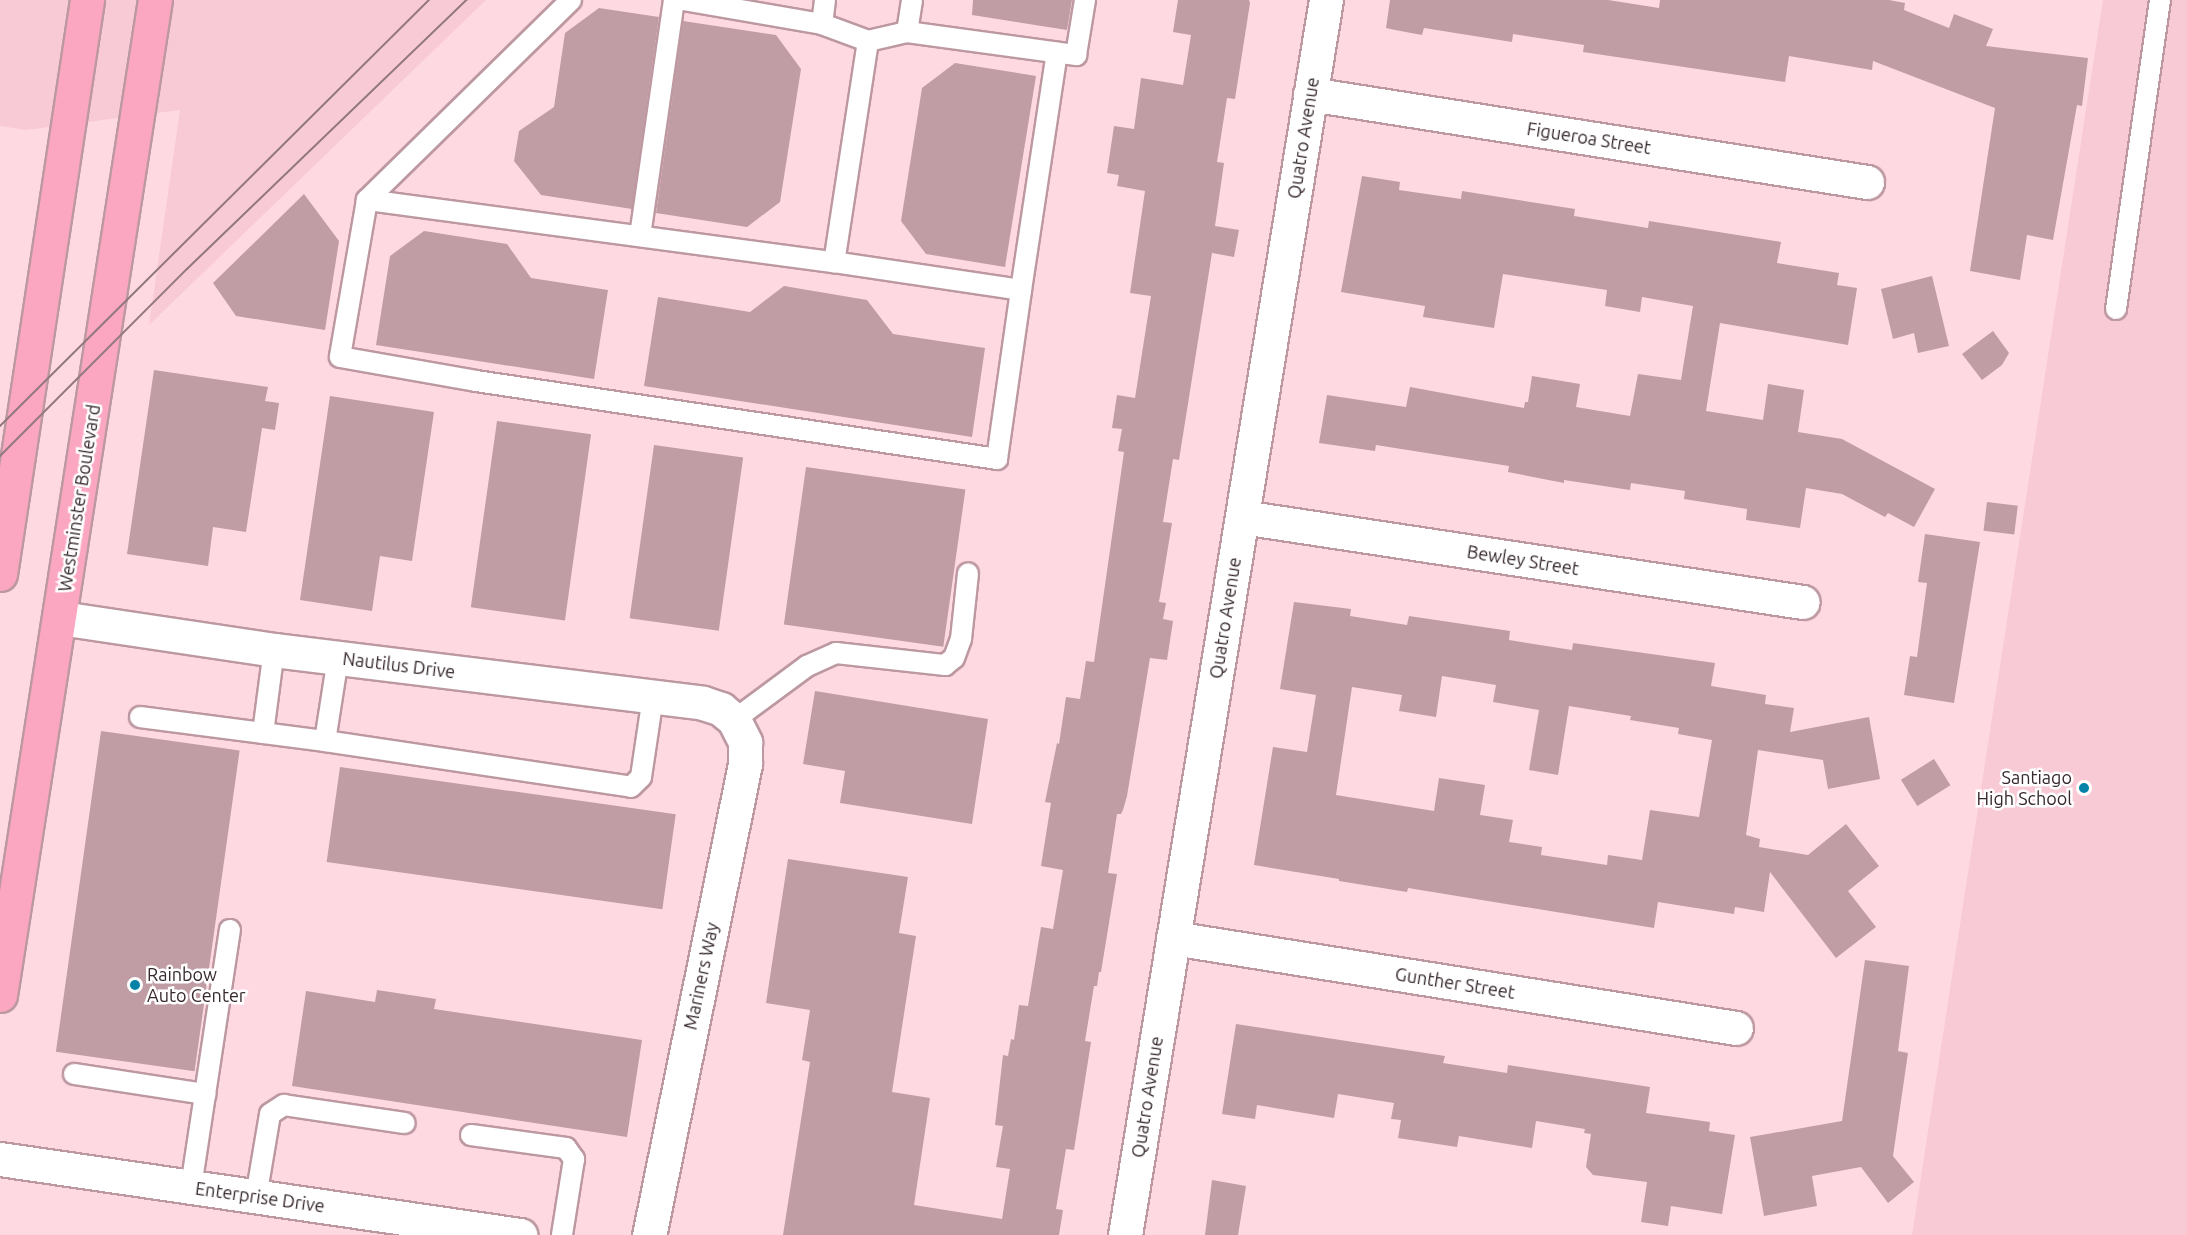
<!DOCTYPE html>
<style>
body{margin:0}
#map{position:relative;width:2187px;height:1235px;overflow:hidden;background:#ffd9e2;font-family:Ubuntu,sans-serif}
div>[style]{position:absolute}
.built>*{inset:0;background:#f8cad5}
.building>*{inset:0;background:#c09ca5;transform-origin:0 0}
.roads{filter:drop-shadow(2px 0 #bc98a1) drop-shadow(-2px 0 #bc98a1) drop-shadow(0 2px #bc98a1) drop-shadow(0 -2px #bc98a1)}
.service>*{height:20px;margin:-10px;padding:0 10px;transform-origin:10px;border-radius:10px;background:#fff}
.minor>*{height:33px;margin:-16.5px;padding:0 16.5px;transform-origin:16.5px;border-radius:16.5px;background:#fff}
.primary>*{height:33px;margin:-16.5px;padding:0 16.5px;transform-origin:16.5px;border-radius:16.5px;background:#fba7c2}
.tram>*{height:1.5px;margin:-0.75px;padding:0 0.75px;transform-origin:0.75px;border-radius:0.75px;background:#91787e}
.dots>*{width:16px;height:16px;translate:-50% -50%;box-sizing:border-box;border:3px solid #fff;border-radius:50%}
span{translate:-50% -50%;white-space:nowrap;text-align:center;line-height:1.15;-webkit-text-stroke:5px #fff;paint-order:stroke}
.street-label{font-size:18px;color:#36282c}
.poi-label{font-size:18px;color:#36282c}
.right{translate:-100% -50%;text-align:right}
.left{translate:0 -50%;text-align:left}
</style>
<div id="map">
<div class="built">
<i style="clip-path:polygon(0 0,486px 0,149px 325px,180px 110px,26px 130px,0 126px)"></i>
<i style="clip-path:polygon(2103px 0,2187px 0,2187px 1235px,1912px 1235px)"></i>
</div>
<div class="building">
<i style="clip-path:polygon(973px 0,1072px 0,1067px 30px,972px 15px)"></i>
<i style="clip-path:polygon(1178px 0,1249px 0,1250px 3px,1235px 99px,1227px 98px,1217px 162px,1224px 163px,1215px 226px,1239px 230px,1234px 257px,1212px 253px,1179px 460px,1173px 459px,1163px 522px,1172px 523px,1159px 602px,1166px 603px,1163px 619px,1173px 621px,1167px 660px,1150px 658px,1127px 796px,1123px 810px,1121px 814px,1117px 814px,1108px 873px,1117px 874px,1101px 972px,1099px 972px,1097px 986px,1094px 986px,1085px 1041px,1091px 1042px,1074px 1150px,1066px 1149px,1056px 1209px,1063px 1210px,1059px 1235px,783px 1235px,810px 1062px,802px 1060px,810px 1010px,766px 1003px,788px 859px,908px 877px,899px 933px,916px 936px,892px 1092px,930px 1098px,914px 1205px,1002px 1219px,1010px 1169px,996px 1167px,1003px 1126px,995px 1125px,1003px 1055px,1008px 1056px,1011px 1039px,1014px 1040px,1019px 1005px,1028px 1006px,1041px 927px,1053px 929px,1063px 870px,1041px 866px,1051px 803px,1045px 802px,1057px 743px,1059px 744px,1066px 697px,1080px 699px,1086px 661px,1094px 662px,1124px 452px,1118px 451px,1122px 429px,1112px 428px,1117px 395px,1135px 398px,1151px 296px,1130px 293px,1145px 191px,1117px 186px,1119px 175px,1107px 173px,1114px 126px,1134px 129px,1141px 78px,1183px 85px,1191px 35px,1173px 32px)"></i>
<i style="clip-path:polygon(1390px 0,1608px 0,1659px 8px,1660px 0,1889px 0,1905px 3px,1904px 10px,1949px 28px,1954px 14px,1993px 29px,1986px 46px,2088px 58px,2082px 106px,2077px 105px,2053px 240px,2027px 235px,2020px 280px,1970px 271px,1995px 108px,1873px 61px,1872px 70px,1789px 56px,1785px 82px,1583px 52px,1584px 45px,1513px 34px,1512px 42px,1424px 28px,1422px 35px,1395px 30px,1386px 28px)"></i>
<i style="clip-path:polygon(599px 8px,659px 17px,632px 209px,541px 195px,514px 161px,519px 131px,554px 107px,565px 33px)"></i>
<i style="clip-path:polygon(683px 21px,776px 35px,801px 69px,780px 202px,747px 227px,656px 213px)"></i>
<i style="clip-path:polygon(955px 63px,1036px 76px,1005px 267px,926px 254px,901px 221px,922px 88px)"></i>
<i style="clip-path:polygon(1362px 176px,1400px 182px,1399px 190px,1461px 199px,1462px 191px,1575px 209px,1574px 216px,1648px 228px,1649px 221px,1781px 242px,1777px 263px,1839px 273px,1837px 285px,1857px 288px,1848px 345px,1720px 323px,1706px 411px,1763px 420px,1768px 384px,1804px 390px,1798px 432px,1842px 439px,1935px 489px,1914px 527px,1888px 513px,1885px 517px,1842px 494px,1806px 488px,1800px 528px,1746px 520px,1747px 509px,1684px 499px,1685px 491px,1631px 483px,1630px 490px,1564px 480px,1564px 483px,1508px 472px,1509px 466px,1376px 445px,1375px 451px,1319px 443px,1327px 395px,1406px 407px,1410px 387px,1524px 408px,1525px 402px,1528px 402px,1532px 376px,1580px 384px,1576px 407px,1630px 416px,1638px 374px,1681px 380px,1693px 306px,1642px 297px,1640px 312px,1605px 306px,1607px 290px,1503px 274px,1494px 328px,1423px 317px,1425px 306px,1341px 292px)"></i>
<i style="clip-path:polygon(304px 194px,339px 241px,325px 330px,236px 316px,213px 283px)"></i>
<i style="clip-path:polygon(424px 231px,507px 244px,531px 278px,608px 290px,594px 379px,376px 345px,390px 256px)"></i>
<i style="clip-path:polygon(1932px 276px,1949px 346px,1918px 353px,1914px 333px,1893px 339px,1881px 289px)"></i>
<i style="clip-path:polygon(784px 286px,867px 300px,893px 334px,985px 348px,972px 437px,644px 386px,658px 297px,750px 312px)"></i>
<i style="clip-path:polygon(1993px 331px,2009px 353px,2002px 365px,1982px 380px,1962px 354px)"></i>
<i style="clip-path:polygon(154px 370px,268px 387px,265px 401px,279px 403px,275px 430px,262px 428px,246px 532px,213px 527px,208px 566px,127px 554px)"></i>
<i style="clip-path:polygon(330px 396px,434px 412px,412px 561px,380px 556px,372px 611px,300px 600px)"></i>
<i style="left:497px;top:421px;width:95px;height:188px;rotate:8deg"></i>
<i style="left:654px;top:445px;width:90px;height:175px;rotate:8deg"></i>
<i style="left:806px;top:467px;width:161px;height:159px;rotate:8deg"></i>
<i style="left:1987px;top:502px;width:31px;height:29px;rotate:7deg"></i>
<i style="clip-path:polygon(1925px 534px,1980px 542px,1954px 703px,1904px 695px,1910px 656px,1917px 657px,1927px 583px,1918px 582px)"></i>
<i style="clip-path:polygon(evenodd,1294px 602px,1351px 609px,1350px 616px,1407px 625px,1409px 616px,1510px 631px,1509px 640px,1572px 650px,1573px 643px,1715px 663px,1711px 686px,1766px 695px,1765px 704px,1794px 708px,1790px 732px,1869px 717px,1880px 779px,1828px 789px,1823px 760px,1758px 750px,1746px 835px,1760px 839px,1759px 847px,1808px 855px,1846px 824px,1879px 866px,1848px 891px,1876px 927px,1836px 958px,1770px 872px,1764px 912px,1735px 907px,1734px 914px,1658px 902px,1654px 928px,1408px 888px,1407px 892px,1339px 881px,1339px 879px,1254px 865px,1273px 747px,1307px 752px,1316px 695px,1280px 689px,1294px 602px,1442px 676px,1496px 685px,1493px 702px,1539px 710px,1529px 770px,1558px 775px,1569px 706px,1631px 716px,1630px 720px,1679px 728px,1678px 734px,1712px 740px,1699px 817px,1650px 810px,1642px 860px,1608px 855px,1607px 865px,1541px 855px,1542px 847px,1509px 842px,1513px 820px,1480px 815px,1485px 785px,1439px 778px,1434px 811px,1336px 795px,1352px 687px,1402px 695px,1399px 711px,1436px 717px,1442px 676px)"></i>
<i style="clip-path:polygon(815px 691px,988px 719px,972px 824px,840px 803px,845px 771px,803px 764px)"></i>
<i style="left:101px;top:731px;width:140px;height:324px;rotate:8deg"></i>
<i style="left:1934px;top:759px;width:31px;height:39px;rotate:58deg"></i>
<i style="left:340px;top:767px;width:339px;height:96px;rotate:8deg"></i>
<i style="clip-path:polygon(1865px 960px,1909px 966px,1898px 1051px,1908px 1053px,1893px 1156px,1914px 1182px,1888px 1203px,1861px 1167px,1812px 1176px,1817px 1206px,1764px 1216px,1750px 1137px,1842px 1121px)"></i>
<i style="clip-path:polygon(377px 990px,436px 999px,434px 1009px,642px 1040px,627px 1137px,292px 1086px,306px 991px,375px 1002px)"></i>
<i style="clip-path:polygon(1236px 1024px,1445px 1056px,1443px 1063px,1507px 1073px,1508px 1065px,1650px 1087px,1646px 1113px,1710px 1122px,1709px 1131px,1735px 1135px,1722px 1214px,1671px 1206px,1668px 1226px,1641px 1222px,1647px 1182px,1593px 1175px,1586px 1167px,1591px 1134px,1584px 1133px,1585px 1129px,1536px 1121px,1532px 1148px,1459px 1136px,1457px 1147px,1398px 1138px,1401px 1120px,1391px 1119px,1394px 1103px,1338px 1094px,1334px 1118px,1257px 1105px,1255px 1119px,1222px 1114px)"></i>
<i style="clip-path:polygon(1212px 1180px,1246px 1186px,1238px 1235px,1205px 1235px)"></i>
</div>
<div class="roads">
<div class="service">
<i style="left:571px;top:0;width:286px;rotate:135.6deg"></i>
<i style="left:367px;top:200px;width:159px;rotate:99.8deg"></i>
<i style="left:340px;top:357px;width:138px;rotate:10deg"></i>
<i style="left:476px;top:381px;width:527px;rotate:8.51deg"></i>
<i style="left:997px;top:459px;width:171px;rotate:-81.9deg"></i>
<i style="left:683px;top:0;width:141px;rotate:9.8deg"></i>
<i style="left:825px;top:0;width:24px;rotate:97deg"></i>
<i style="left:822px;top:24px;width:49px;rotate:20.3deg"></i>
<i style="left:868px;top:41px;width:40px;rotate:-13deg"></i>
<i style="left:907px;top:32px;width:171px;rotate:7.8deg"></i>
<i style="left:1076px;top:55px;width:56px;rotate:-80.7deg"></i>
<i style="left:907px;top:32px;width:32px;rotate:-81deg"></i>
<i style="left:868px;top:41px;width:224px;rotate:98.7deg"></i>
<i style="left:834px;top:262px;width:189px;rotate:8.5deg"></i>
<i style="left:1021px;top:290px;width:240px;rotate:-81.4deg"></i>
<i style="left:367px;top:200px;width:471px;rotate:7.6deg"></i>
<i style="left:640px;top:236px;width:238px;rotate:-81.8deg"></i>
<i style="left:2116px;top:309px;width:312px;rotate:-81.9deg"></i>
<i style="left:338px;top:658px;width:84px;rotate:98.9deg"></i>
<i style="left:325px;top:741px;width:309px;rotate:8.5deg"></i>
<i style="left:631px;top:787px;width:14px;rotate:-45deg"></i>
<i style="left:641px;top:777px;width:81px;rotate:-81.5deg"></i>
<i style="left:140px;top:717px;width:187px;rotate:7.4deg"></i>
<i style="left:734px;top:720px;width:91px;rotate:-36.5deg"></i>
<i style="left:807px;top:666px;width:32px;rotate:-24deg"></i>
<i style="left:836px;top:653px;width:110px;rotate:6.3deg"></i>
<i style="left:945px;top:665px;width:11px;rotate:-38deg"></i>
<i style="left:954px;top:658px;width:20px;rotate:-70deg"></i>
<i style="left:961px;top:639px;width:66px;rotate:-83.9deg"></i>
<i style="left:263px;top:733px;width:84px;rotate:-82.5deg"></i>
<i style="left:74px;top:1074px;width:133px;rotate:8.7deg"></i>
<i style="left:471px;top:1135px;width:96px;rotate:7.8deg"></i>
<i style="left:566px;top:1148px;width:14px;rotate:54deg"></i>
<i style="left:574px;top:1159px;width:77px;rotate:99deg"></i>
<i style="left:191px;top:1187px;width:260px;rotate:-81.4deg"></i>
<i style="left:256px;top:1197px;width:84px;rotate:-80.4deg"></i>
<i style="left:270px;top:1114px;width:17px;rotate:-33deg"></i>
<i style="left:284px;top:1105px;width:122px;rotate:8.5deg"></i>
</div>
<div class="minor">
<i style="left:1310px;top:94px;width:564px;rotate:8.98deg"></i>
<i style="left:1242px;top:517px;width:567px;rotate:8.62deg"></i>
<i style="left:61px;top:618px;width:215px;rotate:8.5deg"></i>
<i style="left:274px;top:650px;width:432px;rotate:7deg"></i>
<i style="left:703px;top:703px;width:19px;rotate:18deg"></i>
<i style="left:721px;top:709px;width:17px;rotate:40deg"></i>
<i style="left:734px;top:720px;width:25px;rotate:63deg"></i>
<i style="left:745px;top:742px;width:22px;rotate:90deg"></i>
<i style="left:745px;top:764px;width:481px;rotate:101.5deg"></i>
<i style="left:1173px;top:938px;width:570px;rotate:9.08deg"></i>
<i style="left:0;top:1159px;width:526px;rotate:8.32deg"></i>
<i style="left:1125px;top:1235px;width:1251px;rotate:-80.76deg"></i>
</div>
<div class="primary">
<i style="left:0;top:574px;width:581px;rotate:-81.38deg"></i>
<i style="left:0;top:995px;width:1007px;rotate:-81.15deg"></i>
</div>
</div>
<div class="tram">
<i style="left:0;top:426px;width:605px;rotate:-44.8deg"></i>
<i style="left:0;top:456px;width:264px;rotate:-45deg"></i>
<i style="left:187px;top:269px;width:388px;rotate:-43.9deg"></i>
</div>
<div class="dots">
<i style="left:2084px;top:788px;background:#0482a7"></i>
<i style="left:135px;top:985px;background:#0482a7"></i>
</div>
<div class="street-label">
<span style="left:1303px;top:138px;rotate:-81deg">Quatro Avenue</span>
<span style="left:1589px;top:138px;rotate:9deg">Figueroa Street</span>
<span style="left:79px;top:498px;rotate:-81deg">Westminster Boulevard</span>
<span style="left:1523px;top:560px;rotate:9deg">Bewley Street</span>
<span style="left:1225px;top:618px;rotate:-81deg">Quatro Avenue</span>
<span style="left:399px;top:665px;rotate:7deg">Nautilus Drive</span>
<span style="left:701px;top:976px;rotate:-78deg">Mariners Way</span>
<span style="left:1455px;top:983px;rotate:9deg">Gunther Street</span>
<span style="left:1147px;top:1097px;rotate:-81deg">Quatro Avenue</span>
<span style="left:260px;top:1197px;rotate:8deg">Enterprise Drive</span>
</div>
<div class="poi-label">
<span class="right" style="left:2072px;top:788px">Santiago<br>High School</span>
<span class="left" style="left:147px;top:985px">Rainbow<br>Auto Center</span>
</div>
</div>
